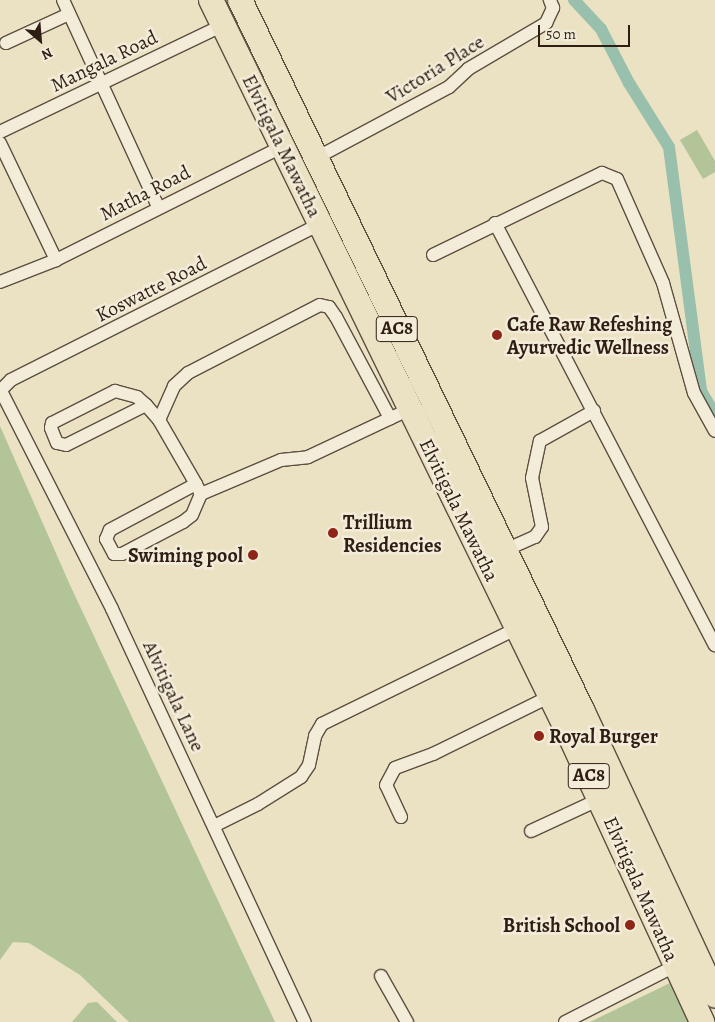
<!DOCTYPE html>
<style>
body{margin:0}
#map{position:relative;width:715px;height:1022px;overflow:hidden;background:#ebe2c4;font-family:Alegreya,serif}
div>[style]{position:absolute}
.green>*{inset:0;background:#b2c498}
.canal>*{height:12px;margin:-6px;padding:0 6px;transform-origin:6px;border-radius:6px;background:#99bfad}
.roads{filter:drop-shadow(1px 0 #5d4f40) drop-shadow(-1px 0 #5d4f40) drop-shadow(0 1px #5d4f40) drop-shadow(0 -1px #5d4f40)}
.street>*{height:12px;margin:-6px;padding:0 6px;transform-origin:6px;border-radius:6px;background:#f2ecd9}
.highway>*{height:24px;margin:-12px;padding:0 12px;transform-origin:12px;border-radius:12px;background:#ebe2c4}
.dots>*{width:14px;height:14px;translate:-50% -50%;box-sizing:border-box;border:2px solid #f2ecd9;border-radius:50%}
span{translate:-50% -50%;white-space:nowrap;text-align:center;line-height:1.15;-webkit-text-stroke:5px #f2ecd9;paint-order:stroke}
.shield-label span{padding:1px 4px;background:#f2ecd9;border:1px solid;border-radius:4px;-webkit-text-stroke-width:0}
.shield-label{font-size:19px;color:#2e1e14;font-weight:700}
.street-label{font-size:20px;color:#2e1e14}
.poi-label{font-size:20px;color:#2e1e14;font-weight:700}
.left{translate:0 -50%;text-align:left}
.right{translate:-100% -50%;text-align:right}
.north{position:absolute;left:15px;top:15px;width:50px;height:50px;-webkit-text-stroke:4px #f2ecd9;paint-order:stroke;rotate:153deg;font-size:14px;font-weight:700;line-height:20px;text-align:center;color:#2e1e14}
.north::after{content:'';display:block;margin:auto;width:18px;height:22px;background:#2e1e14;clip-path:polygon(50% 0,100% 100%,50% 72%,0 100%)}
.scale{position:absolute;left:538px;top:25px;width:92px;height:22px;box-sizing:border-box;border:2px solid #2e1e14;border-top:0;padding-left:6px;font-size:15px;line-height:18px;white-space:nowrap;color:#2e1e14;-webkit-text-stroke:4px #f2ecd9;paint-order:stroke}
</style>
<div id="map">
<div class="green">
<i style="clip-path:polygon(697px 130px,715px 161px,715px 172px,703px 179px,680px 140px)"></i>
<i style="clip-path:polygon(0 426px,70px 585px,275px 1022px,129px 1022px,80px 975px,29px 943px,13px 942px,0 960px)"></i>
<i style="clip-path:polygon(672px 982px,691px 1022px,590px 1022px)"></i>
<i style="clip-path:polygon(97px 1002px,117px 1022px,72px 1022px,88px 1003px)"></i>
</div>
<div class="canal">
<i style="left:574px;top:0;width:40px;rotate:47deg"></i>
<i style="left:601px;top:29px;width:61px;rotate:62.6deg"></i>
<i style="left:629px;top:83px;width:75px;rotate:58deg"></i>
<i style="left:669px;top:147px;width:246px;rotate:82.5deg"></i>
<i style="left:701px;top:391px;width:27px;rotate:59deg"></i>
</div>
<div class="roads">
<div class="street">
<i style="left:63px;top:0;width:228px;rotate:65.3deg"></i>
<i style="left:6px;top:43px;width:69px;rotate:-24.7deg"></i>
<i style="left:0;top:132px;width:247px;rotate:-25.6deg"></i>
<i style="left:0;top:143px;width:130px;rotate:64.4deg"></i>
<i style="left:316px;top:158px;width:151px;rotate:-28.1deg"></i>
<i style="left:449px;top:87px;width:26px;rotate:-43deg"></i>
<i style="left:468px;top:69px;width:91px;rotate:-30.5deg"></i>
<i style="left:546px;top:23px;width:17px;rotate:-65deg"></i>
<i style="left:553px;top:8px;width:9px;rotate:-111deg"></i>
<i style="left:495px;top:223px;width:476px;rotate:62.5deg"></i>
<i style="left:433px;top:255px;width:188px;rotate:-25.9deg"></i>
<i style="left:602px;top:173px;width:16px;rotate:22deg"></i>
<i style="left:617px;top:179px;width:114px;rotate:66.1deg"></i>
<i style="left:663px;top:283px;width:114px;rotate:74.3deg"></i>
<i style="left:694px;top:393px;width:43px;rotate:61.1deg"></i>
<i style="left:0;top:282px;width:60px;rotate:-21.4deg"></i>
<i style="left:56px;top:260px;width:257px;rotate:-26.6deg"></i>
<i style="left:0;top:389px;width:247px;rotate:63deg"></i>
<i style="left:112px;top:609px;width:456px;rotate:65deg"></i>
<i style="left:1px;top:390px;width:14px;rotate:-45deg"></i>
<i style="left:11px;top:380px;width:346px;rotate:-26.8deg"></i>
<i style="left:146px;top:405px;width:89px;rotate:153.4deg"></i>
<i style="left:66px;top:445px;width:9px;rotate:-167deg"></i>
<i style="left:57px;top:443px;width:16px;rotate:-112deg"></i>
<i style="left:51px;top:428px;width:5px;rotate:-79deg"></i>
<i style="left:52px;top:423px;width:71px;rotate:-26.9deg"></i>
<i style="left:115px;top:391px;width:23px;rotate:15deg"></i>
<i style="left:137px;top:397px;width:12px;rotate:42deg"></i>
<i style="left:146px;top:405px;width:20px;rotate:49deg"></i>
<i style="left:196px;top:484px;width:98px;rotate:151.9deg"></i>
<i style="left:110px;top:530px;width:10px;rotate:114deg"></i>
<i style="left:106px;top:539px;width:17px;rotate:62deg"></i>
<i style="left:114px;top:554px;width:8px"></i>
<i style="left:122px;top:554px;width:69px;rotate:-27.7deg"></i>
<i style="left:183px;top:522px;width:11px;rotate:-38deg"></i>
<i style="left:192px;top:515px;width:23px;rotate:-67deg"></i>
<i style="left:201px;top:494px;width:11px;rotate:-117deg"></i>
<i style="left:196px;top:484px;width:74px;rotate:-120deg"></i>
<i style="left:159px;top:420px;width:37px;rotate:-66deg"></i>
<i style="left:174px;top:386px;width:19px;rotate:-43deg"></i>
<i style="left:188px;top:373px;width:148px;rotate:-27.3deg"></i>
<i style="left:320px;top:305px;width:9px;rotate:13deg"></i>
<i style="left:329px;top:307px;width:12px;rotate:55deg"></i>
<i style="left:336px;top:317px;width:115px;rotate:61.9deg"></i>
<i style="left:201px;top:494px;width:87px;rotate:-23deg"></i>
<i style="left:281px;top:460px;width:27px;rotate:-6deg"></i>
<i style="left:308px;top:457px;width:113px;rotate:-25.2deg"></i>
<i style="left:503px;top:551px;width:35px;rotate:-24deg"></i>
<i style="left:535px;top:537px;width:12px;rotate:-55deg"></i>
<i style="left:542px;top:527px;width:50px;rotate:-101.5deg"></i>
<i style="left:532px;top:478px;width:38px;rotate:-78deg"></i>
<i style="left:540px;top:441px;width:62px;rotate:-29.1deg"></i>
<i style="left:401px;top:817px;width:35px;rotate:-115deg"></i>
<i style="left:386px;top:785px;width:19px;rotate:-62deg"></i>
<i style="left:395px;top:768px;width:40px;rotate:-20.2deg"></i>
<i style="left:433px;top:754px;width:131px;rotate:-26.2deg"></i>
<i style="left:214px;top:826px;width:49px;rotate:-26.6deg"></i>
<i style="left:258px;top:804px;width:51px;rotate:-32.1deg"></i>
<i style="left:301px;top:777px;width:14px;rotate:-56deg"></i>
<i style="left:309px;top:765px;width:30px;rotate:-78deg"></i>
<i style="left:315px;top:736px;width:14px;rotate:-60deg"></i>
<i style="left:322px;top:724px;width:216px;rotate:-26.1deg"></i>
<i style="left:531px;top:831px;width:76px;rotate:-24.9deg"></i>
<i style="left:381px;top:976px;width:53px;rotate:60.5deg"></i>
<i style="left:565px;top:1022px;width:123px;rotate:-27deg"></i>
</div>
<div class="highway">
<i style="left:211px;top:0;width:821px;rotate:64deg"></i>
<i style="left:571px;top:738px;width:313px;rotate:65.2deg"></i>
<i style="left:240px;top:0;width:788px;rotate:64.28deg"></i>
<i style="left:582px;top:710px;width:315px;rotate:65deg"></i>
</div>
</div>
<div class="dots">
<i style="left:497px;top:335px;background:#8f2418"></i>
<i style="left:333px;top:533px;background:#8f2418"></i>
<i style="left:253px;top:555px;background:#8f2418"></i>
<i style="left:539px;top:736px;background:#8f2418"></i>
<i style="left:630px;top:925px;background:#8f2418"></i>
</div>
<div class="shield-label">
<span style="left:397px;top:329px">AC8</span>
<span style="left:589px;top:776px">AC8</span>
</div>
<div class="street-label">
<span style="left:104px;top:61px;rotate:-26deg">Mangala Road</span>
<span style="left:435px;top:69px;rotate:-32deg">Victoria Place</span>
<span style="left:282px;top:146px;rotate:64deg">Elvitigala Mawatha</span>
<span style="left:145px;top:193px;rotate:-27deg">Matha Road</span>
<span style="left:151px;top:289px;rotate:-27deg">Koswatte Road</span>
<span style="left:459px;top:510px;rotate:64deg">Elvitigala Mawatha</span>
<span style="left:174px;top:696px;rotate:65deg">Alvitigala Lane</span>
<span style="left:641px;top:889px;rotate:66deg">Elvitigala Mawatha</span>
</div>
<div class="poi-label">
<span class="left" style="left:507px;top:336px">Cafe Raw Refeshing<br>Ayurvedic Wellness</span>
<span class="left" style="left:343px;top:534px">Trillium<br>Residencies</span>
<span class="right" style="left:243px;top:555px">Swiming pool</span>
<span class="left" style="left:549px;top:736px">Royal Burger</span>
<span class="right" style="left:620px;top:925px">British School</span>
</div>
<div class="north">N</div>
<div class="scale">50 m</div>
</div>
